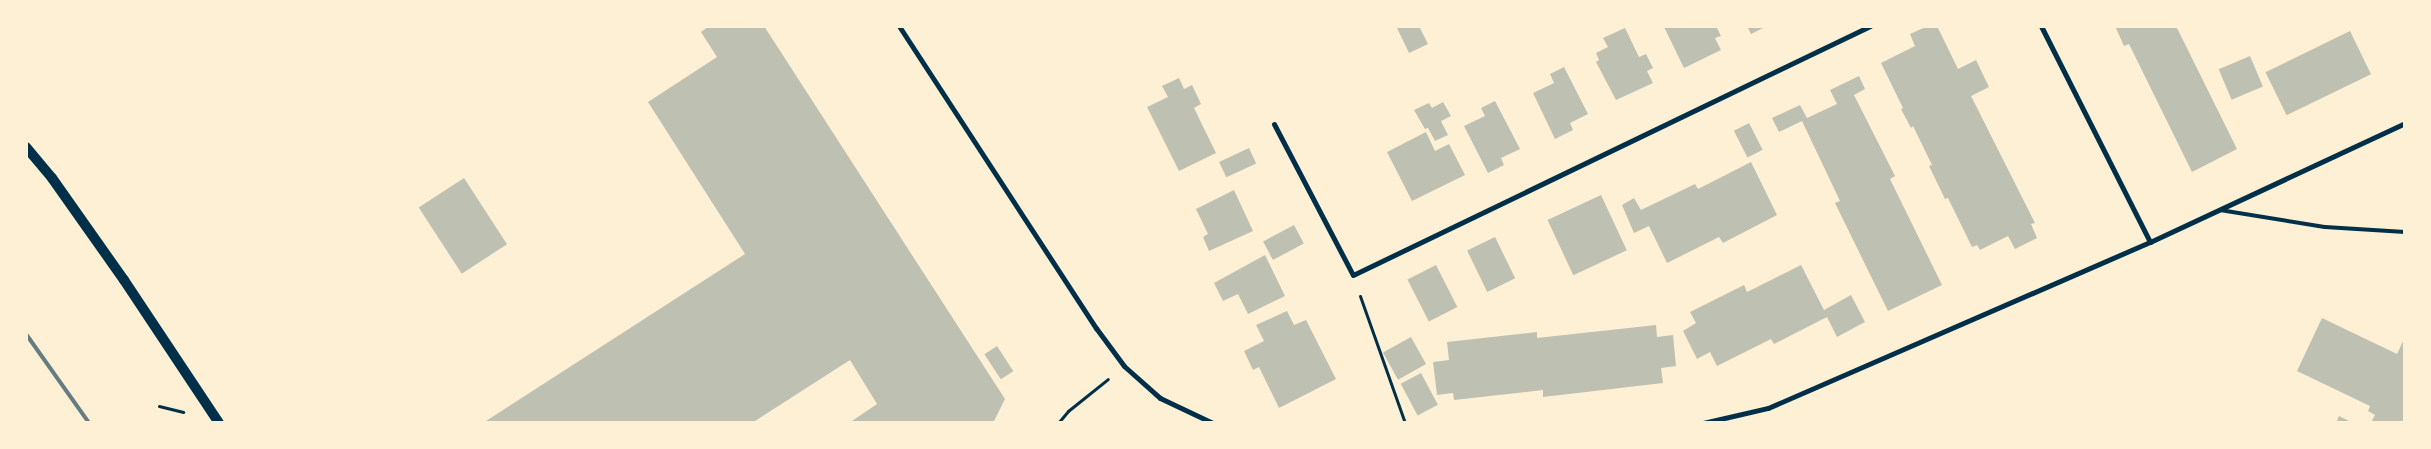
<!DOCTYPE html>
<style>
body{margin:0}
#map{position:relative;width:2431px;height:449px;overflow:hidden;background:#fdf0d5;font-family:Roboto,sans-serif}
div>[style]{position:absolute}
.building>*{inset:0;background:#bec0b2;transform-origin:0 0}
.path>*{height:3px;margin:-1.5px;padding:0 1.5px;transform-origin:1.5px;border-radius:1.5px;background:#003049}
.service>*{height:4px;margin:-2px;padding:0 2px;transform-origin:2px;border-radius:2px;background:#003049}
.minor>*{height:5px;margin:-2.5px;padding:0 2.5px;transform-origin:2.5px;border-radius:2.5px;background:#003049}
.secondary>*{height:10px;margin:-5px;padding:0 5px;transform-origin:5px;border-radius:5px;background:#003049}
.rail>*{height:4px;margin:-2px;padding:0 2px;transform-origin:2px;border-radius:2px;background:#657d81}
span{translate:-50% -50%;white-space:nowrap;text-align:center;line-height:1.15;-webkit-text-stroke:4px #fdf0d5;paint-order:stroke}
.frame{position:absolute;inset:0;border:28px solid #fdf0d5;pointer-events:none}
</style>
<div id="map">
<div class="building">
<i style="clip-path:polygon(709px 26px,764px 26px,1005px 399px,993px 423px,849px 423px,877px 404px,850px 360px,752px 423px,483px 423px,745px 254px,648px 102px,717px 57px,701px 32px)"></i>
<i style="clip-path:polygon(1400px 26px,1419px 26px,1428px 44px,1409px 53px,1397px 28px)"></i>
<i style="clip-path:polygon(1666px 26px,1716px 26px,1721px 36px,1715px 38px,1721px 50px,1684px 68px,1664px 27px)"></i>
<i style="clip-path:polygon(1747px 26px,1767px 26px,1751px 34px)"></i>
<i style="clip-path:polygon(1928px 26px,1937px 26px,1958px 69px,1976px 60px,1989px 87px,1971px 96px,2035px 223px,2031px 224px,2037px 238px,2015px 249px,2008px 236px,1980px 250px,1977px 245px,1972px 247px,1948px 198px,1945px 199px,1929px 166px,1932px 165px,1913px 126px,1911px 128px,1901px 109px,1903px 108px,1881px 63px,1915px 46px,1910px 34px)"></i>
<i style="clip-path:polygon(2115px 26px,2176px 26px,2237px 149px,2192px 172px,2129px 44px,2124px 46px)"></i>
<i style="clip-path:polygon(1625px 28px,1639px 57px,1646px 54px,1653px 68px,1647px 71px,1653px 83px,1616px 100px,1596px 62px,1599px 60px,1596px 53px,1608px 47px,1603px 38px)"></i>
<i style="left:2350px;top:31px;width:48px;height:94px;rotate:64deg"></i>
<i style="left:2250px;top:56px;width:33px;height:34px;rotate:67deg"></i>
<i style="clip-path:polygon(1564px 67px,1588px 114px,1570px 123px,1573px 130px,1555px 139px,1533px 93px,1554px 83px,1550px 74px)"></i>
<i style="clip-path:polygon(1859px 76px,1865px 89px,1854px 95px,1895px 176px,1890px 179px,1942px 285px,1888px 311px,1835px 203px,1840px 201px,1802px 121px,1779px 132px,1772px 118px,1800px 105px,1807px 118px,1837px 104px,1830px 90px)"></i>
<i style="clip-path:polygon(1179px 78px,1184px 89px,1192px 85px,1201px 104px,1194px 108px,1216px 153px,1179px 171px,1147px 107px,1168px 97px,1162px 86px)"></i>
<i style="clip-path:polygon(1495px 101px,1520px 149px,1501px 158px,1504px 165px,1488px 173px,1464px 126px,1485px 116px,1481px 108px)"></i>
<i style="clip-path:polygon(1443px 102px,1451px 116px,1441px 121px,1448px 135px,1435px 141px,1428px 128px,1425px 129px,1414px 110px,1429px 103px,1432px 108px)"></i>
<i style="left:1749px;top:123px;width:30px;height:17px;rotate:63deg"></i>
<i style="clip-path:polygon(1426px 132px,1435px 151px,1449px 144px,1465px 175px,1412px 201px,1387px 152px)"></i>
<i style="left:1249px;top:148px;width:17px;height:33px;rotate:65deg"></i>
<i style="clip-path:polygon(1751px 162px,1777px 215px,1723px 243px,1719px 237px,1667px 263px,1649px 226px,1634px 233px,1622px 205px,1634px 198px,1641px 210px,1695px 184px,1698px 189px)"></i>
<i style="left:464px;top:178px;width:79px;height:54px;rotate:57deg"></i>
<i style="clip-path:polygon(1234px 190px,1253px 231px,1209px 251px,1203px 237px,1208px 234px,1196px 209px)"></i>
<i style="left:1601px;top:195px;width:61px;height:59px;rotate:65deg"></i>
<i style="left:1294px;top:225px;width:21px;height:35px;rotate:62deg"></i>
<i style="left:1495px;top:237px;width:46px;height:31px;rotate:64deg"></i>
<i style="clip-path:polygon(1265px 255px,1285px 296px,1248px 314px,1238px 294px,1223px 301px,1214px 283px)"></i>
<i style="left:1436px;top:265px;width:47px;height:32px;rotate:63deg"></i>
<i style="clip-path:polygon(1801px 265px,1824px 310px,1851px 295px,1865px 322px,1837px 337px,1827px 317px,1774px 344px,1771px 339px,1717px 366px,1710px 352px,1697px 359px,1683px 331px,1696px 323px,1690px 312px,1744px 285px,1747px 292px)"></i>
<i style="clip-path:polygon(1287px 311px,1294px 325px,1306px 320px,1336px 379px,1279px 408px,1259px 367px,1253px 370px,1244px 351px,1264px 341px,1256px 325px)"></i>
<i style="clip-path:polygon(2322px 318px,2397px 354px,2405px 337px,2405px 423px,2371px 423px,2375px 415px,2368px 411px,2370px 406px,2297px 371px)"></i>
<i style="clip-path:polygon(1656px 325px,1657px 337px,1673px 335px,1676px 366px,1661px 368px,1663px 383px,1543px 397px,1543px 390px,1454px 400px,1453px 393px,1437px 395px,1433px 362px,1449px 360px,1447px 342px,1537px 332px,1537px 338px)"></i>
<i style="left:1411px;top:337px;width:31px;height:32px;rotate:61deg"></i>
<i style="left:997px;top:346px;width:30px;height:15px;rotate:57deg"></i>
<i style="left:1421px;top:373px;width:36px;height:23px;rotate:62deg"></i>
<i style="clip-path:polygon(2339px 416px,2353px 423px,2336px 423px)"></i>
</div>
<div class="path">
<i style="left:1360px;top:296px;width:135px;rotate:70.5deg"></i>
<i style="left:159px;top:406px;width:25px;rotate:14deg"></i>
<i style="left:1058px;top:423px;width:16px;rotate:-50deg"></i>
<i style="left:1068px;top:411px;width:51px;rotate:-38.7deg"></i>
</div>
<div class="service">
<i style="left:2220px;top:210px;width:106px;rotate:9.2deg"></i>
<i style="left:2325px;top:227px;width:80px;rotate:3.6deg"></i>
</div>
<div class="minor">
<i style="left:899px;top:26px;width:361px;rotate:56.9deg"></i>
<i style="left:1096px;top:328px;width:47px;rotate:53.6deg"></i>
<i style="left:1124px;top:366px;width:48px;rotate:41.6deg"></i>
<i style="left:1160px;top:398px;width:59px;rotate:25.3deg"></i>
<i style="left:2041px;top:26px;width:242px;rotate:63.2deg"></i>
<i style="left:1274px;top:124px;width:170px;rotate:62.4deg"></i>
<i style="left:1353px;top:275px;width:574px;rotate:-25.72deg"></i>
<i style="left:1703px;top:423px;width:67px;rotate:-13deg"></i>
<i style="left:1768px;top:408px;width:417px;rotate:-23.5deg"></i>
<i style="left:2150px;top:242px;width:281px;rotate:-25deg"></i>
</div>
<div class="secondary">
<i style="left:26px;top:147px;width:40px;rotate:50deg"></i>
<i style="left:52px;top:178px;width:125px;rotate:54.8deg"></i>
<i style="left:124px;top:280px;width:172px;rotate:56.4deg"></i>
</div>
<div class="rail">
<i style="left:26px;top:334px;width:109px;rotate:54.7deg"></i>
</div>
<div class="frame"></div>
</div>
